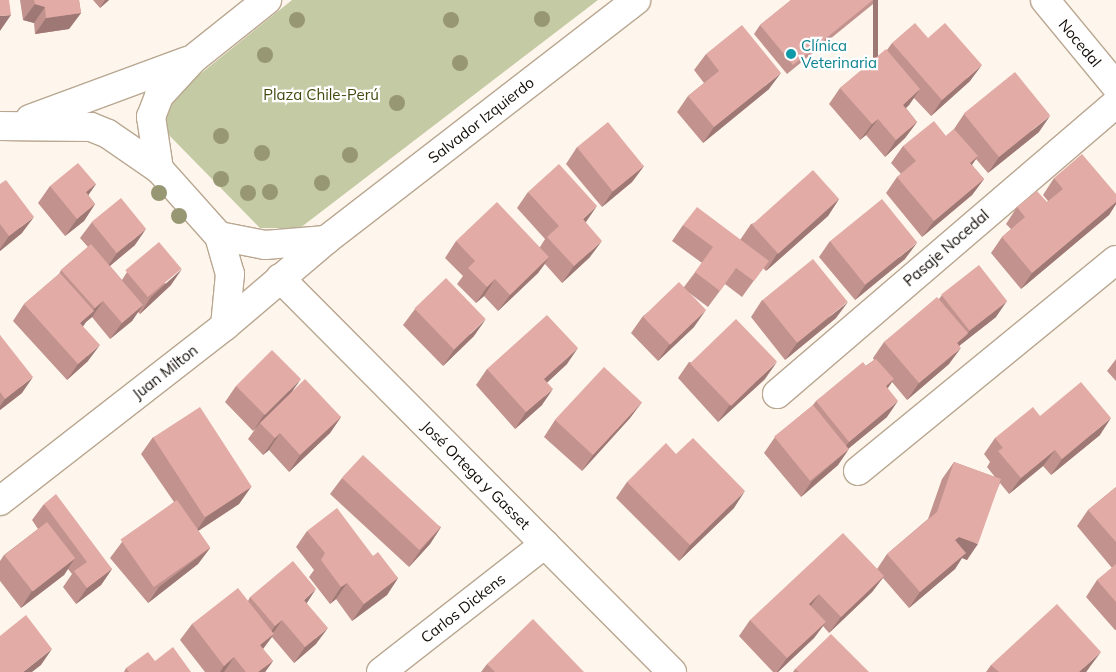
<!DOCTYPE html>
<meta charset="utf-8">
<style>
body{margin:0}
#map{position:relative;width:1116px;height:672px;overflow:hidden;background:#fef6ed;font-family:Mulish,sans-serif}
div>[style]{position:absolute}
.green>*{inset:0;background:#c4caa3}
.roads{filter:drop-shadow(1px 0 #b9a791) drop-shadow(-1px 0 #b9a791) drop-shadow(0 1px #b9a791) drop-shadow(0 -1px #b9a791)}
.street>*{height:28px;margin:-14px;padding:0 14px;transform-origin:14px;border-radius:14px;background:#fff}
.secondary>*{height:28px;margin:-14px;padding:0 14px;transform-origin:14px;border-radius:14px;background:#fff}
.trees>*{width:16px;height:16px;margin:-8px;border-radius:50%;background:#989773}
.wall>*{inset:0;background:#c2938e}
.shaded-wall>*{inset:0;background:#9e7874;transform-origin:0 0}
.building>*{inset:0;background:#e2aba5;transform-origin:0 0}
.dots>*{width:14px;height:14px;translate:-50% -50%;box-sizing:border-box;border:2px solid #fff;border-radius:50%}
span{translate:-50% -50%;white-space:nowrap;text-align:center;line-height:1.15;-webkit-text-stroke:4.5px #fff;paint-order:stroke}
.street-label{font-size:15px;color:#110b05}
.culture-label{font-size:15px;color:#0d838f}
.left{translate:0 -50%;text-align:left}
.park-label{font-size:15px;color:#444910}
</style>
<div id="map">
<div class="green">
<i style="clip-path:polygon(292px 0,598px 0,300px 228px,260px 228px,163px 129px,174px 95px)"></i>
</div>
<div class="roads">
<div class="street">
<i style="left:1045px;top:0;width:112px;rotate:50.5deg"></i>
<i style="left:280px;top:278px;width:556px;rotate:45.15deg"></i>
<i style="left:777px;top:394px;width:447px;rotate:-40.6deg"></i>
<i style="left:858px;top:471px;width:333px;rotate:-39.3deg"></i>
<i style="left:0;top:501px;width:285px;rotate:-37.9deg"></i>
<i style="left:225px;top:326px;width:133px;rotate:-40.4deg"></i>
<i style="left:381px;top:672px;width:208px;rotate:-38deg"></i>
</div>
<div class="secondary">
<i style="left:30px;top:119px;width:167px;rotate:-20.3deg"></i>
<i style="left:0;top:126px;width:91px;rotate:0.6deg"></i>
<i style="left:91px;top:127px;width:18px;rotate:22deg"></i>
<i style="left:108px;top:134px;width:62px;rotate:34.5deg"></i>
<i style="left:159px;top:169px;width:90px;rotate:48.2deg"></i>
<i style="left:219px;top:236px;width:47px;rotate:11.1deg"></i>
<i style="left:265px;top:245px;width:61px;rotate:-4.7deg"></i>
<i style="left:326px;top:240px;width:392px;rotate:-37.7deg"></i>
<i style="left:159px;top:169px;width:53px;rotate:-98.7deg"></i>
<i style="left:151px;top:117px;width:22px;rotate:-69deg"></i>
<i style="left:159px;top:96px;width:50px;rotate:-47.4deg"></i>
<i style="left:193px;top:59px;width:95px;rotate:-38.6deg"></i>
<i style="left:219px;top:236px;width:40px;rotate:74deg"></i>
<i style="left:230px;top:274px;width:52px;rotate:95.5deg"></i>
</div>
</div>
<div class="trees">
<i style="left:542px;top:19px"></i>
<i style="left:297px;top:20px"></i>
<i style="left:451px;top:20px"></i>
<i style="left:265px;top:55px"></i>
<i style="left:460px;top:63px"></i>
<i style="left:397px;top:103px"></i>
<i style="left:221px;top:136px"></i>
<i style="left:262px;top:153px"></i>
<i style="left:350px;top:155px"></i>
<i style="left:221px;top:179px"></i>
<i style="left:322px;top:183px"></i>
<i style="left:270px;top:192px"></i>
<i style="left:159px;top:193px"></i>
<i style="left:248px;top:193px"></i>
<i style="left:179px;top:216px"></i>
</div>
<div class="wall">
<i style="clip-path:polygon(20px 0,79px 0,81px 13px,69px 29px,35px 34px,34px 23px,23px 20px)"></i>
<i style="clip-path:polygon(93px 0,109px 0,100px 8px)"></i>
<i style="clip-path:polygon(791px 0,878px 0,787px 74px,754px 34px,760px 25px)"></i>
<i style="clip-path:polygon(928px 38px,970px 81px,931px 116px,914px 98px,909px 105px,906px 108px,917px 122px,905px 138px,885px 157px,866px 135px,860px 140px,829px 104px,840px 88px,887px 50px,892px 43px)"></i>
<i style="clip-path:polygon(706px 54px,769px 89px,703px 143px,677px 112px,688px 96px,704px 83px,694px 70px)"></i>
<i style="clip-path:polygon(964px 114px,1039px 132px,988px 173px,976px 159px,972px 165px,984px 179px,972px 195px,922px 237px,886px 193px,897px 177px,901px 174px,891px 163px,903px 146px,946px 136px,954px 129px)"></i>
<i style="clip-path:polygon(577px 147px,644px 166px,632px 182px,602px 207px,566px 164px)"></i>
<i style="clip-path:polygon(1054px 178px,1116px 194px,1116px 204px,1109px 215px,1021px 289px,991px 253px,1002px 237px,1011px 229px,1006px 224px,1017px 207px,1047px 202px,1048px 201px,1043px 195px)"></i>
<i style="clip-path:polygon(0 184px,22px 233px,0 251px)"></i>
<i style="clip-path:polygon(96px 184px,88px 195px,95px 204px,84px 221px,65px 236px,38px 203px,50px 186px)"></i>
<i style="clip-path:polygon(528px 192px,585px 222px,590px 257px,562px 283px,545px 264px,538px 273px,498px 311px,484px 296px,476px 303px,457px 284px,463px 276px,445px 258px,456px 241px,540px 247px,545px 239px,517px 208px)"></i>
<i style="clip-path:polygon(839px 199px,828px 216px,766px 271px,763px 268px,742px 297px,725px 284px,708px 307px,688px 292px,694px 327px,658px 361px,631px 333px,643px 316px,684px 287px,702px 263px,672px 241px,683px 225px,740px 240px,751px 224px)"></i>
<i style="clip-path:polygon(92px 222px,135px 245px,110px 266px,122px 280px,127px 272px,171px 285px,140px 314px,138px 312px,132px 321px,110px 339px,92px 317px,86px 322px,83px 326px,88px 361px,67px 380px,13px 321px,24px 304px,59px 274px,61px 270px,88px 247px,80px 238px)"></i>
<i style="clip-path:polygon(830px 241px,905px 259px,855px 300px,819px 257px)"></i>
<i style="clip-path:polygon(942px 295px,996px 317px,959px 346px,949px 364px,907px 400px,892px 382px,888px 388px,887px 417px,849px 448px,838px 465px,801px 497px,764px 453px,775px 437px,813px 405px,816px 401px,874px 360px,873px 358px,884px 342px,939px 299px)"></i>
<i style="clip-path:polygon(762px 300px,836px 318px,785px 360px,751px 317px)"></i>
<i style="clip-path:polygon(415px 309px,474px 336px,443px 366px,403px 325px)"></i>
<i style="clip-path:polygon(0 335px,22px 393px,0 410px)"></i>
<i style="clip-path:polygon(1116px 359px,1116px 381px,1107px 371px)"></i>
<i style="clip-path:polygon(689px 362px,765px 379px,718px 422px,678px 378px)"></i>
<i style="clip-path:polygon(567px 364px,547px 382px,542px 405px,515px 429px,476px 385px,487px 369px)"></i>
<i style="clip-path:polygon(236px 386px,292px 391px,341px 417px,330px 433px,289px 472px,269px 450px,263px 455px,248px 439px,256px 428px,253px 431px,225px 402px)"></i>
<i style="clip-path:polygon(642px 402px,630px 418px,582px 471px,544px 437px,555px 420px)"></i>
<i style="clip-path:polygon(1040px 416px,1100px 435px,1051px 475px,1043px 466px,1009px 494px,1000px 483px,967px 560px,962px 558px,955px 569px,909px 608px,883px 578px,872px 592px,829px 633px,823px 626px,814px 638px,778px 672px,773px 672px,739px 636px,750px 620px,877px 569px,887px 554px,928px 519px,942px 479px,954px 462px,995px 477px,987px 467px,990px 462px,984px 454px,995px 438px)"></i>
<i style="clip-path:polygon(153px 437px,251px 487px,239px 504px,198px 531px,210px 548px,198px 564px,148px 603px,110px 558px,122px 542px,174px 502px,141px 454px)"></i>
<i style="clip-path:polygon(676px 454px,734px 508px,679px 561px,616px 498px,627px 482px)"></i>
<i style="clip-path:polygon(342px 478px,441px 527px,430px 544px,409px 567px,330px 494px)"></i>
<i style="clip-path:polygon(1116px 487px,1116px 630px,1115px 630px,1086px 597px,1097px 580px,1112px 568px,1077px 526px,1088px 510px)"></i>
<i style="clip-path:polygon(44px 504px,112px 569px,101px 585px,76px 604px,63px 587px,72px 574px,68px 569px,64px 575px,21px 608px,0 581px,0 561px,4px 555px,38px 529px,32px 520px)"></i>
<i style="clip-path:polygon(307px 531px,373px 556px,398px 578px,387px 595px,352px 621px,336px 599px,330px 604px,309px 577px,314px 570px,296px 547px)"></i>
<i style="clip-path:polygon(250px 597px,307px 603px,316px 644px,294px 663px,272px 637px,263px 649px,273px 661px,265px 672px,205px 672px,180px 640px,192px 624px,248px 601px)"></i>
<i style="clip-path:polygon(155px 661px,191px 672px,124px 672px,126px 668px)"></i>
<i style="clip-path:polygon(487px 664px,584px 672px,481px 672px)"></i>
<i style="clip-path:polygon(991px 665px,1089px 668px,1086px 672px,986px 672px)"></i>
<i style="clip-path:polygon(795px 669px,869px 672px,793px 672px)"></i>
</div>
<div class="shaded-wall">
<i style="clip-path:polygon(105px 0,109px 0,100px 8px)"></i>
<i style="left:873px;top:0;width:5px;height:103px"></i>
<i style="clip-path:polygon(35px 4px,45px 7px,34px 23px,23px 20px)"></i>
<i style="clip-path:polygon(81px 13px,69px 29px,35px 34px,46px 18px)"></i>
<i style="clip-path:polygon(11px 15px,0 31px,0 16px)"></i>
<i style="clip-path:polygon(982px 65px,970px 81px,931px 116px,942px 100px)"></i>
<i style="clip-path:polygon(781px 73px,769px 89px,703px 143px,714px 127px)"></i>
<i style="clip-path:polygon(920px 89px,909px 105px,891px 121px,903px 105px)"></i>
<i style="clip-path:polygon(1050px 116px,1039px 132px,988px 173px,999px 157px)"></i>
<i style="clip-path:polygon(878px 119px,866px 135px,860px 140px,872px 124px)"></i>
<i style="clip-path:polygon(917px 122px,905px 138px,885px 157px,896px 140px)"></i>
<i style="clip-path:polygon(978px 156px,966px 173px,970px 163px)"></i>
<i style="clip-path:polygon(644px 166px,632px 182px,602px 207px,613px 191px)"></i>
<i style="clip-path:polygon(984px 179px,972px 195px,922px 237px,934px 221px)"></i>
<i style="clip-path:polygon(96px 184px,85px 200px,86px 192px)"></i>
<i style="clip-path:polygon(839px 199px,828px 216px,766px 271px,777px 254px)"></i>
<i style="clip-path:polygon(1116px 202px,1116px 204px,1109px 215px,1021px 289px,1032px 273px)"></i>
<i style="clip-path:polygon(95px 204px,84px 221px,65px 236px,77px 219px)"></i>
<i style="clip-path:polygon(597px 206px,586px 222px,571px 236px,583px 219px)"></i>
<i style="clip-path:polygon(34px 217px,22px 233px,0 251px,0 249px,9px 236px)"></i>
<i style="clip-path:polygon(146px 229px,135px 245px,106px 269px,117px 253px)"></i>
<i style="clip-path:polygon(602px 241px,590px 257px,562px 283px,574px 266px)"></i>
<i style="clip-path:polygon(917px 243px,905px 259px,855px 300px,866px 284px)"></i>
<i style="clip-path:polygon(549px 257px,538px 273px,498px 311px,510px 295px)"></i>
<i style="clip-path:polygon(182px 269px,171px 285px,140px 314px,151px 297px)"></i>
<i style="clip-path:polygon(495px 279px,484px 296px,476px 303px,487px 287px)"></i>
<i style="clip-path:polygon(103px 301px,92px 317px,86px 322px,82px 328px,80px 323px,90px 314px,95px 308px)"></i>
<i style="clip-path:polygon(1007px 301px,996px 317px,959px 346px,957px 343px,967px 335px,970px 330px)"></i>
<i style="clip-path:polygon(848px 302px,836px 318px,785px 360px,797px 343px)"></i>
<i style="clip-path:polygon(143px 305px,132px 321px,110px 339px,122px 323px)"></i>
<i style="clip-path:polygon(706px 310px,694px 327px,658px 361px,669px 345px)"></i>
<i style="clip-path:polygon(486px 319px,474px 336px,443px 366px,454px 350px)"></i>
<i style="clip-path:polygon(100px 345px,88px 361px,67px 380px,78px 364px)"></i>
<i style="clip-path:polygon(578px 348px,567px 364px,533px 396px,544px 379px)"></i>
<i style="clip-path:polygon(961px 348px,949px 364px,907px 400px,919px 383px)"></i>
<i style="clip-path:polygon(777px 362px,765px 379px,718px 422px,729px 406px)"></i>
<i style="clip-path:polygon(33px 377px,22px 393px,0 410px,0 406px,5px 399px)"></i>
<i style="clip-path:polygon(301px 379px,289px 396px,260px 423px,253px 431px,264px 415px)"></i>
<i style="clip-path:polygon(894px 379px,882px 396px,886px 386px)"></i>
<i style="clip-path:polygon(553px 389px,542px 405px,515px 429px,526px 412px)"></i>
<i style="clip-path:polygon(898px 401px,887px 417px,837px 458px,849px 442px)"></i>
<i style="clip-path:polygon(642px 402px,630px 418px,582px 471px,593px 455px)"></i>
<i style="clip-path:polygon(341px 417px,330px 433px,289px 472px,300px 455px)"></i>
<i style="clip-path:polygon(1111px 418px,1100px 435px,1051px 475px,1062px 459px)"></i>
<i style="clip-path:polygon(280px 433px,269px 450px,263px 455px,275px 438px)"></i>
<i style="clip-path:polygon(849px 449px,838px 465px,801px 497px,812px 481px)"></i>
<i style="clip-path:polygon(1055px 450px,1043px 466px,1009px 494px,1021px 478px)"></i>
<i style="clip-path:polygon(251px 487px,239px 504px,195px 533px,206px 517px)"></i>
<i style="clip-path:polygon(745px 491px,734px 508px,679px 561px,690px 545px)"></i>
<i style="clip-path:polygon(441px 527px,430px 544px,409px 567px,420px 551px)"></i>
<i style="clip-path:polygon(959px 537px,978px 544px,967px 560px,962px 558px,955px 569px,909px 608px,955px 540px)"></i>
<i style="clip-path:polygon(210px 548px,198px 564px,148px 603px,159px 587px)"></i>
<i style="clip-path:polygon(75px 558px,64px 575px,21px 608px,32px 591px)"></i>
<i style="clip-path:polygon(112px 569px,101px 585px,76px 604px,87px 588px)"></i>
<i style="clip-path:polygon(884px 576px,872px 592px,829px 633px,841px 617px)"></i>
<i style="clip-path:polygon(398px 578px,387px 595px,352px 621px,364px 604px)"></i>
<i style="clip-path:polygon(347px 583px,336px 599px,330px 604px,341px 587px)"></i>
<i style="clip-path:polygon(316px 589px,305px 606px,304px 600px)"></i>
<i style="clip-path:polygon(819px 594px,808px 610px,809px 604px)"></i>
<i style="clip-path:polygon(282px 620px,271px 636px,274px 634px,262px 650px,260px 645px,263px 642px,275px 626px)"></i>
<i style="clip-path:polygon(826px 622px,814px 638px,778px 672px,777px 672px,787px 658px)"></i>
<i style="clip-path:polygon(328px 628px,316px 644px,294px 663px,305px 647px)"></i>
<i style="clip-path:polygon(52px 649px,41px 665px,32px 672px,23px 672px)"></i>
<i style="clip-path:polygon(1101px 652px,1086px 672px,1079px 672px)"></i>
<i style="clip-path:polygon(234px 657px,224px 672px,220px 672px,224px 666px)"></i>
<i style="clip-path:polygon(273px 661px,265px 672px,258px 672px)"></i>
</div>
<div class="building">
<i style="clip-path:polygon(0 0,9px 0,11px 15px,0 16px)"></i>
<i style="clip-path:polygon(34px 0,79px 0,81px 13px,46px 18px,45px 7px,35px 4px)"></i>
<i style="clip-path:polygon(791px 0,873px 0,793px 65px,760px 25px)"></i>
<i style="clip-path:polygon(915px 23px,928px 38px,945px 23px,982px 65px,942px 100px,892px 43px)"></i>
<i style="clip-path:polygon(742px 25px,781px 73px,714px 127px,688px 96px,719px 71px,706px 54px)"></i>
<i style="clip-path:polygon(886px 49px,920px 89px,903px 105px,917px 122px,896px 140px,878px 119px,872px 124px,840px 88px)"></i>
<i style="left:1015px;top:72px;width:56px;height:66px;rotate:51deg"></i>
<i style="clip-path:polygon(934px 121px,946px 136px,954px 129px,978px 156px,970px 163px,984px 179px,934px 221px,897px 177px,916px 161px,903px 146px)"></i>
<i style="left:608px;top:122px;width:57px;height:40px;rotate:51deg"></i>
<i style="clip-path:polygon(1082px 154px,1116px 194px,1116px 202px,1032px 273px,1002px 237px,1025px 217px,1017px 207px,1037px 191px,1047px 202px,1063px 189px,1054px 178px)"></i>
<i style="clip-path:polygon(78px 163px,96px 184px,86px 192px,95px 204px,77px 219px,50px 186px)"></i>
<i style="clip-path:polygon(559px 164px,597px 206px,583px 219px,602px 241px,574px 266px,547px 237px,559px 226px,528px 192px)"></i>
<i style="left:813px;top:170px;width:39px;height:82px;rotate:48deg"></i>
<i style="clip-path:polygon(6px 180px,34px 217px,9px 236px,0 224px,0 184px)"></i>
<i style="left:121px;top:198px;width:40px;height:38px;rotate:51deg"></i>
<i style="left:882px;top:199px;width:56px;height:67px;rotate:51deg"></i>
<i style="clip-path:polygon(497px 202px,549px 257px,510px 295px,495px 279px,487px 287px,468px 268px,475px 261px,456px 241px)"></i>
<i style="clip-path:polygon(697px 207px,769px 261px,754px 281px,736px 268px,720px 291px,695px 272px,713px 247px,683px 225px)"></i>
<i style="left:159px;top:242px;width:35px;height:44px;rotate:50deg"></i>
<i style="clip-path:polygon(91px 244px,143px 305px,122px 323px,103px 301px,95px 308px,61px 270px)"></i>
<i style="left:813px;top:259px;width:55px;height:65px;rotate:51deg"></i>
<i style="left:979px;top:265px;width:46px;height:48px;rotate:52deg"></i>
<i style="clip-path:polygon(60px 273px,94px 311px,80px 323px,100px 345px,78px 364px,24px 304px)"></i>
<i style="left:446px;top:278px;width:57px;height:44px;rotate:46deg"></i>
<i style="left:679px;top:282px;width:39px;height:50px;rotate:46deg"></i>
<i style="clip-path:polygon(937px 297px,968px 333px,957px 343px,961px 348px,919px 383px,884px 342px)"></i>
<i style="clip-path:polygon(547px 315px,578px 348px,544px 379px,553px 389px,526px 412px,487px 369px)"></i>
<i style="left:736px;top:319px;width:59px;height:64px;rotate:46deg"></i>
<i style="clip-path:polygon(0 335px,33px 377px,5px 399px,0 392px)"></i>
<i style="left:272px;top:350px;width:41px;height:51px;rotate:45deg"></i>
<i style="clip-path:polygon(876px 359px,894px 379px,886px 386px,898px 401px,849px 442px,816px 401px,863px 362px,866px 366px)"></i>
<i style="left:604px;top:367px;width:52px;height:72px;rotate:43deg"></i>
<i style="clip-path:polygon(305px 379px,341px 417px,300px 455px,280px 433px,275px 438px,260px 423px)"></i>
<i style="clip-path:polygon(1081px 382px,1111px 418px,1062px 459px,1055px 450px,1021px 478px,998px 451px,1003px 448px,995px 438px,1033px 407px,1040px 416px)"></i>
<i style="left:813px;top:405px;width:57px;height:50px;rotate:51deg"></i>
<i style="left:200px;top:407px;width:95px;height:56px;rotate:57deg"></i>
<i style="clip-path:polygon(693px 438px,745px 491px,690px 545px,627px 482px,666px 443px,676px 454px)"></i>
<i style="left:363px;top:455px;width:106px;height:31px;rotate:43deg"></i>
<i style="clip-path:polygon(954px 462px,1001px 479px,978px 544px,959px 537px,955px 540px,966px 553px,920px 592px,887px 554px,937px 512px)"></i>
<i style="clip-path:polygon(1116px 487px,1116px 542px,1088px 510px)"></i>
<i style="clip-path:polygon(56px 494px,112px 569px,87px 588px,74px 571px,87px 562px,44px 504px)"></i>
<i style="left:177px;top:500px;width:58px;height:69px;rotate:55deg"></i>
<i style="clip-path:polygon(337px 508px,373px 556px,378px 552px,398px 578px,364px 604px,347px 583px,341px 587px,321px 560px,325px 553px,307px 531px)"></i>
<i style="left:47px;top:522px;width:46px;height:54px;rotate:52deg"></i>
<i style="clip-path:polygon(843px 533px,884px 576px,841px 617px,819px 594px,809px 604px,826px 622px,787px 658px,750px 620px)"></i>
<i style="clip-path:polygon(293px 561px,316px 589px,304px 600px,328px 628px,305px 647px,282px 620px,275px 626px,250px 597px)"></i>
<i style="clip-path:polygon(1116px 564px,1116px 602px,1097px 580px)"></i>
<i style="clip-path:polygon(238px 588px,274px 634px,260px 645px,273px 661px,258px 672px,246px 672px,234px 657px,224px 666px,192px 624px)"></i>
<i style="clip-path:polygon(1057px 604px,1101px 652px,1079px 672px,999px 672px,991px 665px)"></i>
<i style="clip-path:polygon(26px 615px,52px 649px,23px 672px,0 672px,0 636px)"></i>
<i style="clip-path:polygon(533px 619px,584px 672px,495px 672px,487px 664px)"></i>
<i style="clip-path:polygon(831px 634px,869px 672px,799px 672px,795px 669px)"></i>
<i style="clip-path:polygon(173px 647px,191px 672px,129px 672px,126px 668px,148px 652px,155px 661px)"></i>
</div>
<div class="dots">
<i style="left:791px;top:54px;background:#0f9aa8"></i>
</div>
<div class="street-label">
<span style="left:1080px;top:43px;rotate:50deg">Nocedal</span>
<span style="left:481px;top:120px;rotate:-38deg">Salvador Izquierdo</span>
<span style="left:946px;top:248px;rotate:-41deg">Pasaje Nocedal</span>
<span style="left:165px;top:372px;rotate:-38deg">Juan Milton</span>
<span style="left:476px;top:475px;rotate:45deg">José Ortega y Gasset</span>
<span style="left:463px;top:608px;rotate:-38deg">Carlos Dickens</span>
</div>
<div class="culture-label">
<span class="left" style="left:801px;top:54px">Clínica<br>Veterinaria</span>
</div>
<div class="park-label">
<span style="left:321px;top:95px">Plaza Chile-Perú</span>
</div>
</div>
